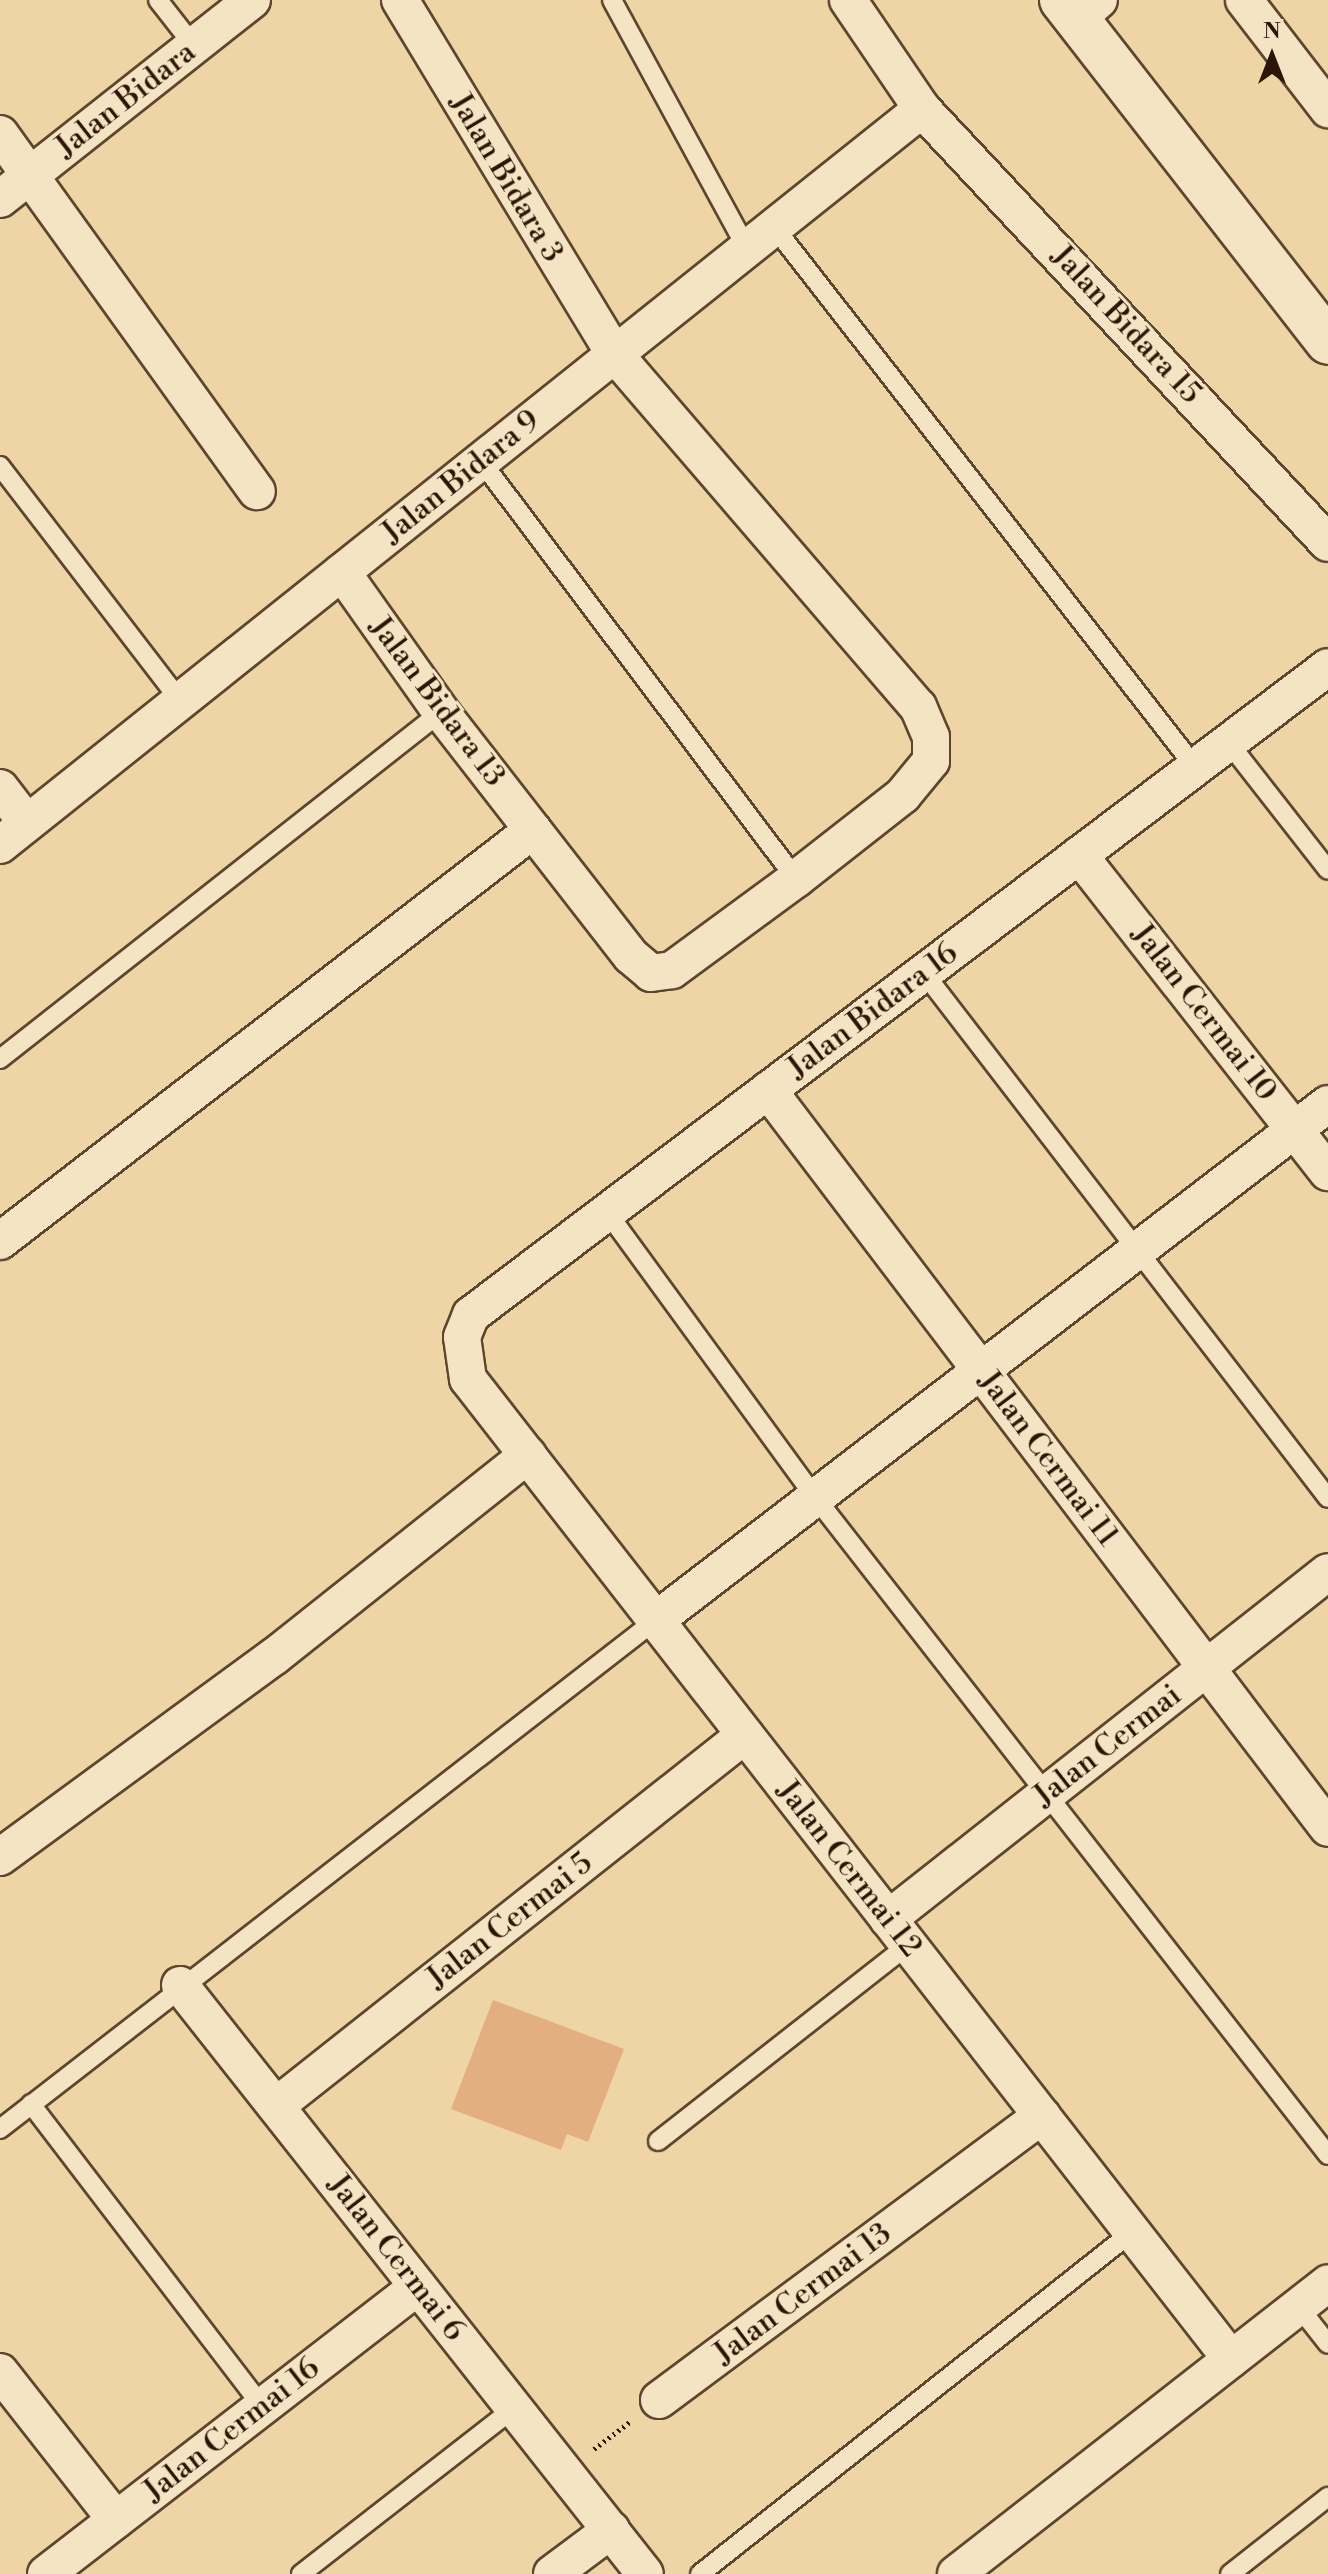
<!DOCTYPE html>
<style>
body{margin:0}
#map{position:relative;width:1328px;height:2574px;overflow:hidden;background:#efd5a5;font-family:"Libre Bodoni",serif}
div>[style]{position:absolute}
.building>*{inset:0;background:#e4af80}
.path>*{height:5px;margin-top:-2.5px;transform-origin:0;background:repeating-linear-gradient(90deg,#2d1505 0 2px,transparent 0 6px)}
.roads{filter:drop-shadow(2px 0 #5e452d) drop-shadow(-2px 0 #5e452d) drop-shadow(0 2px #5e452d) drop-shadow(0 -2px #5e452d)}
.lane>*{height:18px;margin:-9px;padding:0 9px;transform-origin:9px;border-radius:9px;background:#f5e4c4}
.street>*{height:36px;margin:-18px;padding:0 18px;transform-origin:18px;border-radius:18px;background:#f5e4c4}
.secondary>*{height:44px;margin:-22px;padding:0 22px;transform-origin:22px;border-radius:22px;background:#f5e4c4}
span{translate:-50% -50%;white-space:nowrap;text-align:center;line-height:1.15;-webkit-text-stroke:6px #f5e4c4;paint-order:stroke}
.street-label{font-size:30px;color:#2d1505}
.north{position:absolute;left:1232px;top:16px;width:80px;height:80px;-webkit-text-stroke:6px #f5e4c4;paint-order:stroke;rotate:0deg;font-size:22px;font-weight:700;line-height:32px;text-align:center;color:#2d1505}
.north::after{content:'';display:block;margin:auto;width:28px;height:36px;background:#2d1505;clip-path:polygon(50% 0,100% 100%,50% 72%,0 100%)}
</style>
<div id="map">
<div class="building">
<i style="clip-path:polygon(493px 2000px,624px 2049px,588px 2142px,567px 2134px,561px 2150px,451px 2109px)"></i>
</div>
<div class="path">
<i style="left:594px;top:2449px;width:46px;rotate:-37.1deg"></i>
</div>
<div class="roads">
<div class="lane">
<i style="left:158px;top:0;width:58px;rotate:52deg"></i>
<i style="left:612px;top:0;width:283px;rotate:61.5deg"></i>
<i style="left:774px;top:227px;width:685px;rotate:52.06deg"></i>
<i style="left:481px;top:461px;width:523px;rotate:53deg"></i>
<i style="left:0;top:466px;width:296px;rotate:52.5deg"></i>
<i style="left:1228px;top:742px;width:162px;rotate:52deg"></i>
<i style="left:924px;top:973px;width:662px;rotate:52.42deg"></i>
<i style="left:0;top:1059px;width:561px;rotate:-38.2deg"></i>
<i style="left:607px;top:1212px;width:353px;rotate:53.9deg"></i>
<i style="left:815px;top:1497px;width:834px;rotate:52.06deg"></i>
<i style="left:31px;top:2104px;width:380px;rotate:52.6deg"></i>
<i style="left:0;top:2129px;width:830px;rotate:-37.81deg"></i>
<i style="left:658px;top:2141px;width:319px;rotate:-38.1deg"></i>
<i style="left:1298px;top:2306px;width:48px;rotate:51.7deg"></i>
<i style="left:301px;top:2574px;width:270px;rotate:-37.9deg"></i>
<i style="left:700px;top:2574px;width:551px;rotate:-38.37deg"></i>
<i style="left:1230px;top:2574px;width:125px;rotate:-38.2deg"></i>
</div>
<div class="street">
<i style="left:848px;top:0;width:132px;rotate:55.8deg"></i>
<i style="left:922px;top:109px;width:594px;rotate:46.91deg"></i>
<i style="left:1244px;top:0;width:138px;rotate:52.4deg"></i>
<i style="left:1077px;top:19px;width:29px;rotate:-41deg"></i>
<i style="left:0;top:134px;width:440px;rotate:54.3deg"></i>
<i style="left:0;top:199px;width:321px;rotate:-38.3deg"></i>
<i style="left:342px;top:572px;width:171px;rotate:54.7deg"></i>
<i style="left:441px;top:712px;width:309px;rotate:52.1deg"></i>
<i style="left:631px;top:956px;width:26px;rotate:40deg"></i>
<i style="left:651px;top:973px;width:21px;rotate:-8deg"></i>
<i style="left:672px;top:970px;width:154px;rotate:-36.3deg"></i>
<i style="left:796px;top:879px;width:136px;rotate:-38.1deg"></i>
<i style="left:903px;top:795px;width:44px;rotate:-50.5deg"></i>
<i style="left:931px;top:761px;width:24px;rotate:-90deg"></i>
<i style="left:931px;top:737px;width:33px;rotate:-113deg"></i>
<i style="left:918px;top:707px;width:464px;rotate:-130.7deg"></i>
<i style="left:615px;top:355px;width:415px;rotate:-121.2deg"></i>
<i style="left:0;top:788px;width:44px;rotate:52.4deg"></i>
<i style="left:0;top:845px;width:1180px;rotate:-38.6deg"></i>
<i style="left:1079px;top:855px;width:403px;rotate:51.9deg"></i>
<i style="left:768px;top:1090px;width:926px;rotate:52.81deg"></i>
<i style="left:0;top:1241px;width:673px;rotate:-37.64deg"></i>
<i style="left:656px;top:1620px;width:847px;rotate:-37.52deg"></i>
<i style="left:0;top:1857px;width:341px;rotate:-36.2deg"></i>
<i style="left:275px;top:1656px;width:323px;rotate:-38.5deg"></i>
<i style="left:888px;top:1919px;width:560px;rotate:-38.26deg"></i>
<i style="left:180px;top:1985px;width:750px;rotate:51.71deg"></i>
<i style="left:276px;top:2106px;width:598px;rotate:-38.35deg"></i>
<i style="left:1231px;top:2359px;width:1242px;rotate:-127.9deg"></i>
<i style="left:468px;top:1379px;width:42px;rotate:-98.1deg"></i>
<i style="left:462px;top:1337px;width:24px;rotate:-68deg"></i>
<i style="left:471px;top:1315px;width:1074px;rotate:-37.09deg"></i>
<i style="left:0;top:2372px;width:188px;rotate:51.9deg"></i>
<i style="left:659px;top:2400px;width:477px;rotate:-36.6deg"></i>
<i style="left:46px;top:2574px;width:470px;rotate:-37.7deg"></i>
<i style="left:552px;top:2574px;width:74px;rotate:-36.7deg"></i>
<i style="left:956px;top:2574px;width:472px;rotate:-38deg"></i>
</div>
<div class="secondary">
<i style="left:1062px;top:0;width:433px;rotate:52.1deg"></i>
</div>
</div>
<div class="street-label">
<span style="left:126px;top:100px;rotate:-38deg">Jalan Bidara</span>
<span style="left:506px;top:178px;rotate:59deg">Jalan Bidara 3</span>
<span style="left:1126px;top:325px;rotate:47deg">Jalan Bidara 15</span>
<span style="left:461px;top:477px;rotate:-39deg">Jalan Bidara 9</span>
<span style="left:437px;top:702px;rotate:53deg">Jalan Bidara 13</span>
<span style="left:873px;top:1011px;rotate:-37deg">Jalan Bidara 16</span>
<span style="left:1204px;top:1013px;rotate:52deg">Jalan Cermai 10</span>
<span style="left:1048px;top:1459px;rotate:53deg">Jalan Cermai 11</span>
<span style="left:1108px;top:1746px;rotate:-38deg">Jalan Cermai</span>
<span style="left:849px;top:1869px;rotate:52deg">Jalan Cermai 12</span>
<span style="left:510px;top:1921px;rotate:-38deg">Jalan Cermai 5</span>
<span style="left:396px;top:2258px;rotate:52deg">Jalan Cermai 6</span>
<span style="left:803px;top:2294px;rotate:-37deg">Jalan Cermai 13</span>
<span style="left:232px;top:2430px;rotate:-38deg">Jalan Cermai 16</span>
</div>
<div class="north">N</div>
</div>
